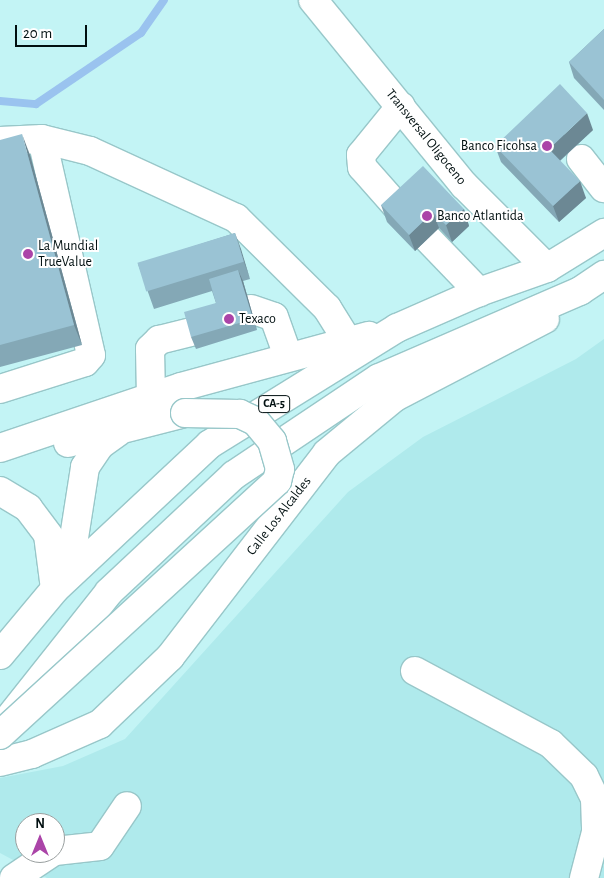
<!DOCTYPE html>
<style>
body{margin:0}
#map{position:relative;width:604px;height:878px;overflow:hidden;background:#c3f4f5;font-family:"Alegreya Sans",sans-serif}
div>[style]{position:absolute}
.built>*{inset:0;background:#afeaec}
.stream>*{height:8px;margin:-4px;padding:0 4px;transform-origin:4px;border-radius:4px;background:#9ac3ef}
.roads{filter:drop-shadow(1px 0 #98c7c9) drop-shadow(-1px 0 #98c7c9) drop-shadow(0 1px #98c7c9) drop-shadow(0 -1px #98c7c9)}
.minor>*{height:28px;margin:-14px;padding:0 14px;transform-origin:14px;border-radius:14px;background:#fff}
.major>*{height:28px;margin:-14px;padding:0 14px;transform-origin:14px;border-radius:14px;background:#fff}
.bridges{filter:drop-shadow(1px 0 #98c7c9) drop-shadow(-1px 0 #98c7c9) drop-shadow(0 1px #98c7c9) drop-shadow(0 -1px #98c7c9)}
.major-bridge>*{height:28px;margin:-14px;padding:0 14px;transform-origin:14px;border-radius:14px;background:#fff}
.wall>*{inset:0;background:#84a8b6}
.shaded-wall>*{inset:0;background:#6c8894}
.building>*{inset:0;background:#9ac3d4;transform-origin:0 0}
.dots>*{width:14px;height:14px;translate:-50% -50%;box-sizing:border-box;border:2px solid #fff;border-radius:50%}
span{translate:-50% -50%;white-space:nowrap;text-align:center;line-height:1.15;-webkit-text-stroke:4px #fff;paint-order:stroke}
.shield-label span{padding:1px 4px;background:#fff;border:1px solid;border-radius:4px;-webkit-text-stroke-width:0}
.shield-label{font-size:12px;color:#010f10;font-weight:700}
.street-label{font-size:14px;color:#010f10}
.poi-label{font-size:14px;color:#010f10}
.right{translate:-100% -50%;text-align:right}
.left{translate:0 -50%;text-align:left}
.north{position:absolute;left:15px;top:813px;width:50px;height:50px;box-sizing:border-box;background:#fff;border:1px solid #999f9f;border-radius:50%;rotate:0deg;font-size:14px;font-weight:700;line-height:20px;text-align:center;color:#010f10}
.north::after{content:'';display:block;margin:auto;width:18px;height:22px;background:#ab44a8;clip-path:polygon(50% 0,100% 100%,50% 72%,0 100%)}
.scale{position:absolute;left:15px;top:25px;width:72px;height:22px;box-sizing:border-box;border:2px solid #010f10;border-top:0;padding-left:6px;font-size:15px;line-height:18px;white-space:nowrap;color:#010f10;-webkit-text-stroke:4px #fff;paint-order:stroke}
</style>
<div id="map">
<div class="built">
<i style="clip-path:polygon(evenodd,604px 339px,604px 878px,47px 878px,0 853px,0 778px,63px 766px,125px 739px,348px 492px,423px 437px,576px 359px,604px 339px,25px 823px,55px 823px,55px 853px,25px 853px,25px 823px)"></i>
</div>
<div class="stream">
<i style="left:0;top:101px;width:36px;rotate:5deg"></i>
<i style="left:36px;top:104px;width:127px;rotate:-34.1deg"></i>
<i style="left:141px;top:33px;width:40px;rotate:-55.1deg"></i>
</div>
<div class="roads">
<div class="minor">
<i style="left:313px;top:0;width:239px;rotate:50.8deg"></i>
<i style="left:464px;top:185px;width:117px;rotate:45deg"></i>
<i style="left:0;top:141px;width:42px;rotate:-2.7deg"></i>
<i style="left:42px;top:139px;width:49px;rotate:14deg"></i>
<i style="left:90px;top:151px;width:161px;rotate:24.7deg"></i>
<i style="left:236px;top:218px;width:128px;rotate:44.7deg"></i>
<i style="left:327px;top:308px;width:39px;rotate:58deg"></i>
<i style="left:581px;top:159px;width:37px;rotate:52deg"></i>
<i style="left:400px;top:210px;width:57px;rotate:-131.5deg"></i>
<i style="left:362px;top:167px;width:12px;rotate:-95deg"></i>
<i style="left:361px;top:155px;width:63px;rotate:-50.8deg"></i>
<i style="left:428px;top:239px;width:74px;rotate:46.1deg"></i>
<i style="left:251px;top:309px;width:24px;rotate:19deg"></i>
<i style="left:274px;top:317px;width:41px;rotate:70.3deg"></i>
<i style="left:0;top:389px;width:89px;rotate:-17.6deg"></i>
<i style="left:85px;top:362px;width:9px;rotate:-49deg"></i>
<i style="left:91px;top:355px;width:221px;rotate:-102.8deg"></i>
<i style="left:151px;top:397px;width:48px;rotate:-91.2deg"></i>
<i style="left:150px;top:349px;width:13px;rotate:-45deg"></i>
<i style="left:159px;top:340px;width:32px;rotate:-14deg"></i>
<i style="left:415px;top:671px;width:154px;rotate:28.2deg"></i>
<i style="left:551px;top:744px;width:46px;rotate:44.1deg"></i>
<i style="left:584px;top:776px;width:25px;rotate:64deg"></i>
<i style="left:595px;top:799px;width:33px;rotate:88deg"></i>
<i style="left:596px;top:832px;width:48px;rotate:104.6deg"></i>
<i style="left:55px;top:851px;width:45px;rotate:-6.3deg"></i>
<i style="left:100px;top:846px;width:48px;rotate:-56deg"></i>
<i style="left:14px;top:878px;width:45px;rotate:-34deg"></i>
</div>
<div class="major">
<i style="left:68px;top:443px;width:121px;rotate:-14.4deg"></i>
<i style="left:0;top:448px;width:191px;rotate:-18.6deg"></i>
<i style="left:181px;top:387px;width:195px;rotate:-15.2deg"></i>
<i style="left:0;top:491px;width:33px;rotate:31deg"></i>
<i style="left:28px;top:508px;width:34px;rotate:53deg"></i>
<i style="left:48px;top:535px;width:54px;rotate:82.6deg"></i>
<i style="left:68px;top:576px;width:110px;rotate:-81.1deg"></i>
<i style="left:85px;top:467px;width:27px;rotate:-56deg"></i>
<i style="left:100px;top:445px;width:22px;rotate:-36deg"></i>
<i style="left:0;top:655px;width:86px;rotate:-50.2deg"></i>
<i style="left:55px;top:589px;width:212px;rotate:-43.1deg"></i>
<i style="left:210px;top:444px;width:220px;rotate:-31.8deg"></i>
<i style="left:397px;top:328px;width:90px;rotate:-23.7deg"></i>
<i style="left:479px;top:292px;width:72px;rotate:-19.4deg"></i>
<i style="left:547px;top:268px;width:67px;rotate:-31.6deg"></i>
<i style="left:10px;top:717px;width:159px;rotate:-51.6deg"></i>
<i style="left:109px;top:592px;width:171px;rotate:-43.1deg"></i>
<i style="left:234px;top:475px;width:174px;rotate:-33.8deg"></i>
<i style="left:379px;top:378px;width:219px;rotate:-23.4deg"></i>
<i style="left:580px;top:291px;width:29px;rotate:-34deg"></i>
<i style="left:0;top:762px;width:33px;rotate:-14deg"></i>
<i style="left:32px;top:754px;width:74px;rotate:-23.8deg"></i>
<i style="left:100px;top:724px;width:97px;rotate:-43.7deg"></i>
<i style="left:170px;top:657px;width:257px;rotate:-52.4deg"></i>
<i style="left:327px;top:453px;width:88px;rotate:-39.5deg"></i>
<i style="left:395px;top:397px;width:169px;rotate:-27.5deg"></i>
</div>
</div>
<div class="bridges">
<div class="major-bridge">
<i style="left:0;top:735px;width:376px;rotate:-42.5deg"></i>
<i style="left:277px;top:481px;width:12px;rotate:-76deg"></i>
<i style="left:280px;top:469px;width:29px;rotate:-106deg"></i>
<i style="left:272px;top:441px;width:26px;rotate:-130deg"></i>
<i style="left:255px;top:421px;width:17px;rotate:-155deg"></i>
<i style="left:240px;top:414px;width:55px;rotate:-179deg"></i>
</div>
</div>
<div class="wall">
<i style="clip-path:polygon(604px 29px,604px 110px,574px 78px,569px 62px)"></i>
<i style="clip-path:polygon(593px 130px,560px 161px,586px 198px,559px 222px,501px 162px,495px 146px)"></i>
<i style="clip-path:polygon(0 140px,30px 155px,82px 345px,0 367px)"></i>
<i style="clip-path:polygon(381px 205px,464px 209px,469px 226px,452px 242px,439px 228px,415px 251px,387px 222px)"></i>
<i style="clip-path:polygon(235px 233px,250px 279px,243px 281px,257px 330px,196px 349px,191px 337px,216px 303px,212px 291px,154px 309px,138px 264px)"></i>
</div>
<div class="shaded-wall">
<i style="clip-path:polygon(587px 113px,593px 130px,555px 165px,549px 149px)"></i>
<i style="clip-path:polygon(22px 134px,30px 155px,82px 345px,74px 325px)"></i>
<i style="clip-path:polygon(580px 181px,586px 198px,559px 222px,553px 206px)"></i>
<i style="clip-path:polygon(464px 209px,469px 226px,452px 242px,446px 225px)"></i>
<i style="clip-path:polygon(433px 212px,439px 228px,415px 251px,409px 235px)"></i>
<i style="clip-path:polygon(235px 233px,241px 249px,250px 279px,244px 262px)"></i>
<i style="clip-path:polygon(238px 270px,243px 281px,257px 330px,253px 319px)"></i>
</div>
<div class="building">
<i style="clip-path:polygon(604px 29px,604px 100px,569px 62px)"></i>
<i style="clip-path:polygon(560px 84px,587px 113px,549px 149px,580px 181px,553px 206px,495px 146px)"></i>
<i style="clip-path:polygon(22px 134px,74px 325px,0 345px,0 140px)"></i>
<i style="clip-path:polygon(423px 166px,464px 209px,446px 225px,433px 212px,409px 235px,381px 205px)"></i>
<i style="left:235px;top:233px;width:30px;height:102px;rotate:73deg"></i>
<i style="clip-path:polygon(238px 270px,253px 319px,191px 337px,184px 312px,216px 303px,209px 279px)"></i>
</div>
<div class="dots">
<i style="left:547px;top:146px;background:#ab44a8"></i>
<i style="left:427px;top:216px;background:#ab44a8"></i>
<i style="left:28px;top:254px;background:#ab44a8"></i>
<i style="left:229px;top:319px;background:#ab44a8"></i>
</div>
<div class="shield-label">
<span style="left:274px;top:404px">CA-5</span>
</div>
<div class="street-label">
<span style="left:426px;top:137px;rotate:51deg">Transversal Oligoceno</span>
<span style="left:279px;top:516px;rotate:-52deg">Calle Los Alcaldes</span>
</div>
<div class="poi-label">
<span class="right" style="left:537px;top:146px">Banco Ficohsa</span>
<span class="left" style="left:437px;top:216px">Banco Atlantida</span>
<span class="left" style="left:38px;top:254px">La Mundial<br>TrueValue</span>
<span class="left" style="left:239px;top:319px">Texaco</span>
</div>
<div class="north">N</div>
<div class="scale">20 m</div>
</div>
